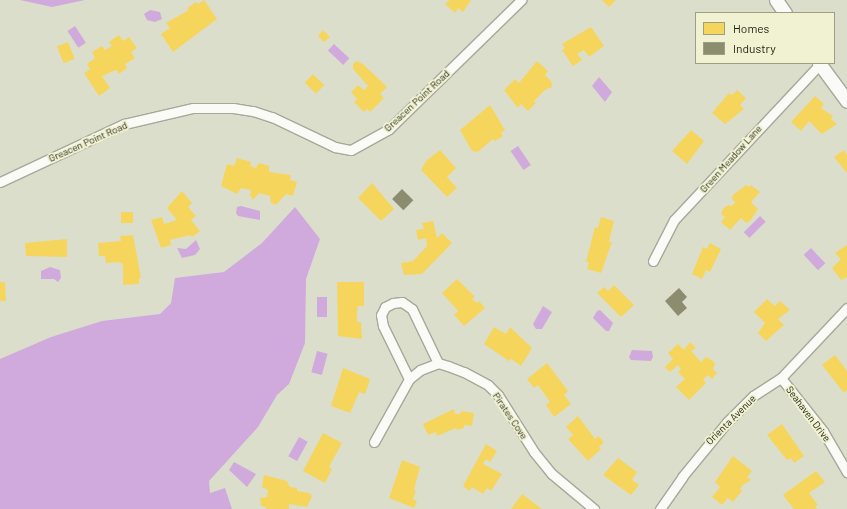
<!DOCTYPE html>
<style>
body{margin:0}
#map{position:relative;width:847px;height:509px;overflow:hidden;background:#dcdecc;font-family:Barlow,sans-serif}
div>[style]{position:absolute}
.water>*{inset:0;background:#d0aadc;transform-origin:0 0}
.homes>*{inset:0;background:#f6d55c;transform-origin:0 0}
.industry>*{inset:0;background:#8c8c6e;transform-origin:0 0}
.roads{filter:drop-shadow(1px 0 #a6a89a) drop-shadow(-1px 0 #a6a89a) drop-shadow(0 1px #a6a89a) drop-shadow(0 -1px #a6a89a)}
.street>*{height:9px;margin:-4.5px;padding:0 4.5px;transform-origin:4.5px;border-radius:4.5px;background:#fafaf7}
.secondary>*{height:13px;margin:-6.5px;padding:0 6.5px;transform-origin:6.5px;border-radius:6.5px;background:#fafaf7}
span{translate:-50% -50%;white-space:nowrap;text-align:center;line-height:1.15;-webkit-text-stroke:4px #f0f2d2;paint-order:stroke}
.street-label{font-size:10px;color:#1f2014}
.legend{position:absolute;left:695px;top:12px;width:140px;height:52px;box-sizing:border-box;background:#f0f2d2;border:1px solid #9c9e86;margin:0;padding:5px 7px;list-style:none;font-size:12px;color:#1f2014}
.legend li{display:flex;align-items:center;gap:8px;height:20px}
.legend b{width:20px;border:1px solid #9c9e86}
</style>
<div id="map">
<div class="water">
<i style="clip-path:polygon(20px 0,85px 0,52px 7px)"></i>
<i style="clip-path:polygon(150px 10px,160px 12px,162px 19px,155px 22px,147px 20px,144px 14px)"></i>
<i style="left:75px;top:26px;width:20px;height:9px;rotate:57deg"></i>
<i style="left:334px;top:44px;width:21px;height:9px;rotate:43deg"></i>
<i style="clip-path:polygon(599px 77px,612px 92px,605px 102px,592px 86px)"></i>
<i style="left:518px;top:146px;width:23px;height:9px;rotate:56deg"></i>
<i style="clip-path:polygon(241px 206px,260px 211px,260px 220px,238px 216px,236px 213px,237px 207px)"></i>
<i style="clip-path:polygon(295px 207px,320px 239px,306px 279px,305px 343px,289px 384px,277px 395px,258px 427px,209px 481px,210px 493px,225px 488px,232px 509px,0 509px,0 359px,51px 337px,102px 321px,160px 314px,171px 303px,175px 278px,224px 272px,262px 243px)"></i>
<i style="left:760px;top:216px;width:8px;height:23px;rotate:45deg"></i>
<i style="clip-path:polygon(196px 240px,200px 249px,195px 255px,182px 258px,177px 248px,186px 249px)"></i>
<i style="left:811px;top:248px;width:21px;height:10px;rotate:47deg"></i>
<i style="clip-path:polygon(50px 267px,60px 270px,61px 278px,58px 282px,54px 279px,41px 279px,41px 271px)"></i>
<i style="left:317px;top:297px;width:10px;height:20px"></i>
<i style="clip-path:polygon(543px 306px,552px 312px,542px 329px,536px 329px,533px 324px)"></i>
<i style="clip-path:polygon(600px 310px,613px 323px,609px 331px,606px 331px,593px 318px,597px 311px)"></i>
<i style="clip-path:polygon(632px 350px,652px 351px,653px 357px,651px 361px,631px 360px,629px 357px)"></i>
<i style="left:317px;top:351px;width:11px;height:22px;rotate:15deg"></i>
<i style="left:299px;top:437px;width:10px;height:22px;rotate:29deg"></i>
<i style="clip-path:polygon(234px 462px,256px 474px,247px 487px,229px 470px)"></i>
</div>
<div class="homes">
<i style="clip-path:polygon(204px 0,217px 19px,173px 52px,161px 34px,170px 28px,166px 23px,189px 10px,187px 8px,196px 2px,198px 4px)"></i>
<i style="clip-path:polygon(449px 0,471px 0,463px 12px,458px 8px,455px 13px,445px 4px)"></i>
<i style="clip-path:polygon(602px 0,616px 0,609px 7px)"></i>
<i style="clip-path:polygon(591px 27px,604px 46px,589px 57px,584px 50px,577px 54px,582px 60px,573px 66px,562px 50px,565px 48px,562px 44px)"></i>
<i style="clip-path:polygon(323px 30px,330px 37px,324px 42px,318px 36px)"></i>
<i style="clip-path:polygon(119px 35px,123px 41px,129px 37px,137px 48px,131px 52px,135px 58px,125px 64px,127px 68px,119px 74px,116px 70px,102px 76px,110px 88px,99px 96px,84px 73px,90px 69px,87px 64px,95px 58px,92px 52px,102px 46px,105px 50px,112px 46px,109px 42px)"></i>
<i style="left:68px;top:42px;width:18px;height:12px;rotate:68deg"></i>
<i style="clip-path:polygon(357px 61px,364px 65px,387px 87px,380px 94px,384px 98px,370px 112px,367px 109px,364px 112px,354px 102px,357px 99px,351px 92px,358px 85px,364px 90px,368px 86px,353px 69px,353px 64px)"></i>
<i style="clip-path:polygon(537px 61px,548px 71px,545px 75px,551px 81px,552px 87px,545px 90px,534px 101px,536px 103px,528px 111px,521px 104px,518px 108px,504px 90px,515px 79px,519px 83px)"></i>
<i style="left:313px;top:74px;width:16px;height:12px;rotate:45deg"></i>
<i style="clip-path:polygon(737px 90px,746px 98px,740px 105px,744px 109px,725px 124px,712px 113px,729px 93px,732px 95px)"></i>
<i style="clip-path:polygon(815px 96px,824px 104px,821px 108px,833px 116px,831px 119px,837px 124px,822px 134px,809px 121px,801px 131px,791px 122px)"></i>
<i style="clip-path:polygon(490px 105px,505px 130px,501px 133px,503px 136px,495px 141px,493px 139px,478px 152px,472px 151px,460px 130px)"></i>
<i style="clip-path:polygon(691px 130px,704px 141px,687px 164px,672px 151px)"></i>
<i style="clip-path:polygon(440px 150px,456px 168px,447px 177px,457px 188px,447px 197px,421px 170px,426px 161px)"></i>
<i style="clip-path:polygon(844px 150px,847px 155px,847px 173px,834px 157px)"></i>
<i style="clip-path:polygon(237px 158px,251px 162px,250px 166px,256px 168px,259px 163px,269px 166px,269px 172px,291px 175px,290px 180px,297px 182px,293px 196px,286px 194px,276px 205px,271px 203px,270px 196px,259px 193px,253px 200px,250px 195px,251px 190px,241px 188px,237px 194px,221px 186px,227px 164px,234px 166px)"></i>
<i style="clip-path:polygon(372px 183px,394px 209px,381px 221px,358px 198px)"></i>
<i style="clip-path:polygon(746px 185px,749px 187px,751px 185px,760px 192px,751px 202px,758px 209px,750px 221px,746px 223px,741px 218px,730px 230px,721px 222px,725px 217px,721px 214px,723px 209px,728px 205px,732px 206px,735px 202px,732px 199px,733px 195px)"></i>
<i style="clip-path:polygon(182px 191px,192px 203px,188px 207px,196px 216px,191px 220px,200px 231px,192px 237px,190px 235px,170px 240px,171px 245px,161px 248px,151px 220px,162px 217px,164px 224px,177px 220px,167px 208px)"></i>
<i style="left:121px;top:212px;width:12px;height:11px"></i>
<i style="clip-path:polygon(601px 217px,614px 221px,609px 242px,612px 242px,601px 273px,587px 269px,589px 263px,586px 262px,595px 227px,598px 228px)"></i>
<i style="clip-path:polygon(433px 221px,437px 238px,442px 233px,452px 243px,422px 274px,404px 275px,401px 263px,413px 261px,427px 246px,426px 238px,418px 240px,416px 230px,424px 229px,422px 223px)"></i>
<i style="clip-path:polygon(133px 235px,141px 278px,139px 278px,139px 284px,123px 285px,123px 265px,120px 262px,106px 263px,105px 256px,99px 256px,98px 243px,121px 241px,120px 236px)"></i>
<i style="clip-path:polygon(67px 239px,67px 257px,26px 256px,25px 243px)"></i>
<i style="clip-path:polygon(710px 243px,721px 249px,710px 272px,706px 270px,702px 279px,692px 274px,703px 247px,707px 249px)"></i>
<i style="clip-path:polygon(847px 245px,847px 277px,841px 280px,832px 268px,841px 259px,835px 253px)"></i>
<i style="clip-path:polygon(457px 279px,475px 297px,472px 299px,477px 303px,479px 301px,485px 308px,464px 326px,454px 315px,458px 311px,442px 293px)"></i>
<i style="clip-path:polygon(0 282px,5px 282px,6px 301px,0 301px)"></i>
<i style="clip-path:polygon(337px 282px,364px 282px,364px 306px,358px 306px,357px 312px,357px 322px,361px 322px,362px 339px,338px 336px)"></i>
<i style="clip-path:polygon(614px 285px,634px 305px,621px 317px,597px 293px,604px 287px,608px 291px)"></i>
<i style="clip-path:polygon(767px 299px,775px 306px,780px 301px,790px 310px,778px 319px,784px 325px,766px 341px,758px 333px,765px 323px,754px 312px)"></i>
<i style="clip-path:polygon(494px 327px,506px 334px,510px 327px,532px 348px,521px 366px,511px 359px,509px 361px,484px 344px)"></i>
<i style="clip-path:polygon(690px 342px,696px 348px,691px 351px,701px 362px,706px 357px,713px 361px,715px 364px,713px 369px,717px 373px,712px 379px,708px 375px,703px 380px,706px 383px,689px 400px,676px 387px,685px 379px,678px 372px,681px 369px,678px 365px,670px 372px,665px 367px,673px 359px,668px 353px,678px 344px,684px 350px)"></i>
<i style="clip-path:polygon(835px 355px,847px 371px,847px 390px,844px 393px,822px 365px)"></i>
<i style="clip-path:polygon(547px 363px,568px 391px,564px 395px,571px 404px,554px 417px,546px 405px,550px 402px,538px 385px,534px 388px,527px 379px)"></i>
<i style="clip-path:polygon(343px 368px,370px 379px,365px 394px,359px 392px,350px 413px,331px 406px)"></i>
<i style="clip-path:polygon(454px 409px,455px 414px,460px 414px,461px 411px,474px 413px,472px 426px,464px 425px,464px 428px,457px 430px,456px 428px,437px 436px,436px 432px,428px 435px,423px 424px)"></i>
<i style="clip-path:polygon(578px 416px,595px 439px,598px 436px,604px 442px,599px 447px,601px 449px,588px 461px,568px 439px,573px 435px,566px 427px)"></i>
<i style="clip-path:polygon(782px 424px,804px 456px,794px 463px,791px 458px,787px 460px,767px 435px)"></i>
<i style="clip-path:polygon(323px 433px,342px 443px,329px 467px,332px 469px,325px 483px,303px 471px)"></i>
<i style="clip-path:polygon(486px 444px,497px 451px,490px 462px,486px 459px,483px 464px,502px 474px,491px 491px,487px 488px,483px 494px,472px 487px,470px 491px,463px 486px)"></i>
<i style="clip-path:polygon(733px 456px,752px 471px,747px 477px,751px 480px,743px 485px,740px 489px,742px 491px,733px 502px,728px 498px,722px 505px,712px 497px,720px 487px,715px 482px)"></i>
<i style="clip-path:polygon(618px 458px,637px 472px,632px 480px,639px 485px,631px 495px,603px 475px)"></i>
<i style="clip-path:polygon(402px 460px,420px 467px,414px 490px,416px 491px,413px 499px,417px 501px,414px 508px,389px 498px)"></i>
<i style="clip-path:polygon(816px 471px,825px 482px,809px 493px,818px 505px,815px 506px,817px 509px,794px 509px,783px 495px)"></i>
<i style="clip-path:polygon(264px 475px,287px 481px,290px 487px,297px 488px,297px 491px,309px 493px,312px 496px,307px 507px,289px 504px,289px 509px,266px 509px,266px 507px,261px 506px,260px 498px,267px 497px,268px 490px,262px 487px)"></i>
<i style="clip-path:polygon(522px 494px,542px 509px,511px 509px)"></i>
</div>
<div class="industry">
<i style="left:402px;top:189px;width:16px;height:14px;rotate:45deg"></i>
<i style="clip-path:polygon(679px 288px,687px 297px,682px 302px,687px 308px,678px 316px,665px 301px)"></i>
</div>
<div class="roads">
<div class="street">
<i style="left:0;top:182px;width:137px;rotate:-25.1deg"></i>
<i style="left:124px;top:124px;width:71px;rotate:-13.1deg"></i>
<i style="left:193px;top:108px;width:40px"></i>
<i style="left:233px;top:108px;width:20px;rotate:9deg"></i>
<i style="left:253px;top:111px;width:20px;rotate:18deg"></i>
<i style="left:272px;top:117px;width:70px;rotate:25.5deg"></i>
<i style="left:335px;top:147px;width:16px;rotate:11deg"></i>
<i style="left:351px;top:150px;width:43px;rotate:-28.9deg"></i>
<i style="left:389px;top:129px;width:185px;rotate:-44.3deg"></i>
<i style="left:653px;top:261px;width:46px;rotate:-62.9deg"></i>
<i style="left:674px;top:220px;width:214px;rotate:-46.9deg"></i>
<i style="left:781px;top:378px;width:68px;rotate:51.6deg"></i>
<i style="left:823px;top:431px;width:48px;rotate:59.7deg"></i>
<i style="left:409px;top:379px;width:59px;rotate:-116.1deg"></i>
<i style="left:383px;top:326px;width:11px;rotate:-100deg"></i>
<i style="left:381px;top:315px;width:9px;rotate:-63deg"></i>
<i style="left:385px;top:307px;width:9px;rotate:-27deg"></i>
<i style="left:393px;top:303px;width:9px;rotate:-6deg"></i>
<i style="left:402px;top:302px;width:12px;rotate:35deg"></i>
<i style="left:412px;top:309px;width:60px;rotate:64.3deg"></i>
<i style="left:374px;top:442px;width:72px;rotate:-60.9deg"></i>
<i style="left:409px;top:379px;width:14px;rotate:-39deg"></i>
<i style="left:420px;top:370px;width:19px;rotate:-21deg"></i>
<i style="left:438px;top:363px;width:10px;rotate:17deg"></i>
<i style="left:448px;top:366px;width:17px;rotate:21deg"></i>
<i style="left:464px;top:372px;width:27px;rotate:28deg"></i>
<i style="left:488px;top:385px;width:14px;rotate:45deg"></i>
<i style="left:498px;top:395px;width:67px;rotate:57.7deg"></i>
<i style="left:534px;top:452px;width:28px;rotate:51deg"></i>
<i style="left:552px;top:474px;width:55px;rotate:39.8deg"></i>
<i style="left:660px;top:509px;width:39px;rotate:-55deg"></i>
<i style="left:682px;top:477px;width:71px;rotate:-50.7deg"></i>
<i style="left:727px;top:422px;width:37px;rotate:-45deg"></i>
<i style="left:753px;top:396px;width:33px;rotate:-33deg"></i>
<i style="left:781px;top:378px;width:96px;rotate:-46.7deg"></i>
</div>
<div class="secondary">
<i style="left:776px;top:0;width:16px;rotate:55deg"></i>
<i style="left:819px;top:63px;width:47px;rotate:53.6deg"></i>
</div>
</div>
<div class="street-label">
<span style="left:417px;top:101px;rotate:-43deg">Greacen Point Road</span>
<span style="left:88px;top:142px;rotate:-24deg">Greacen Point Road</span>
<span style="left:731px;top:159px;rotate:-48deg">Green Meadow Lane</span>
<span style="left:808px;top:414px;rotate:53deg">Seahaven Drive</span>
<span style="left:510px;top:416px;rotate:56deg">Pirates Cove</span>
<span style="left:731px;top:420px;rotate:-45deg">Orienta Avenue</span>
</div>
<ul class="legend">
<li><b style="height:11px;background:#f6d55c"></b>Homes</li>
<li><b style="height:11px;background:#8c8c6e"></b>Industry</li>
</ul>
</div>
